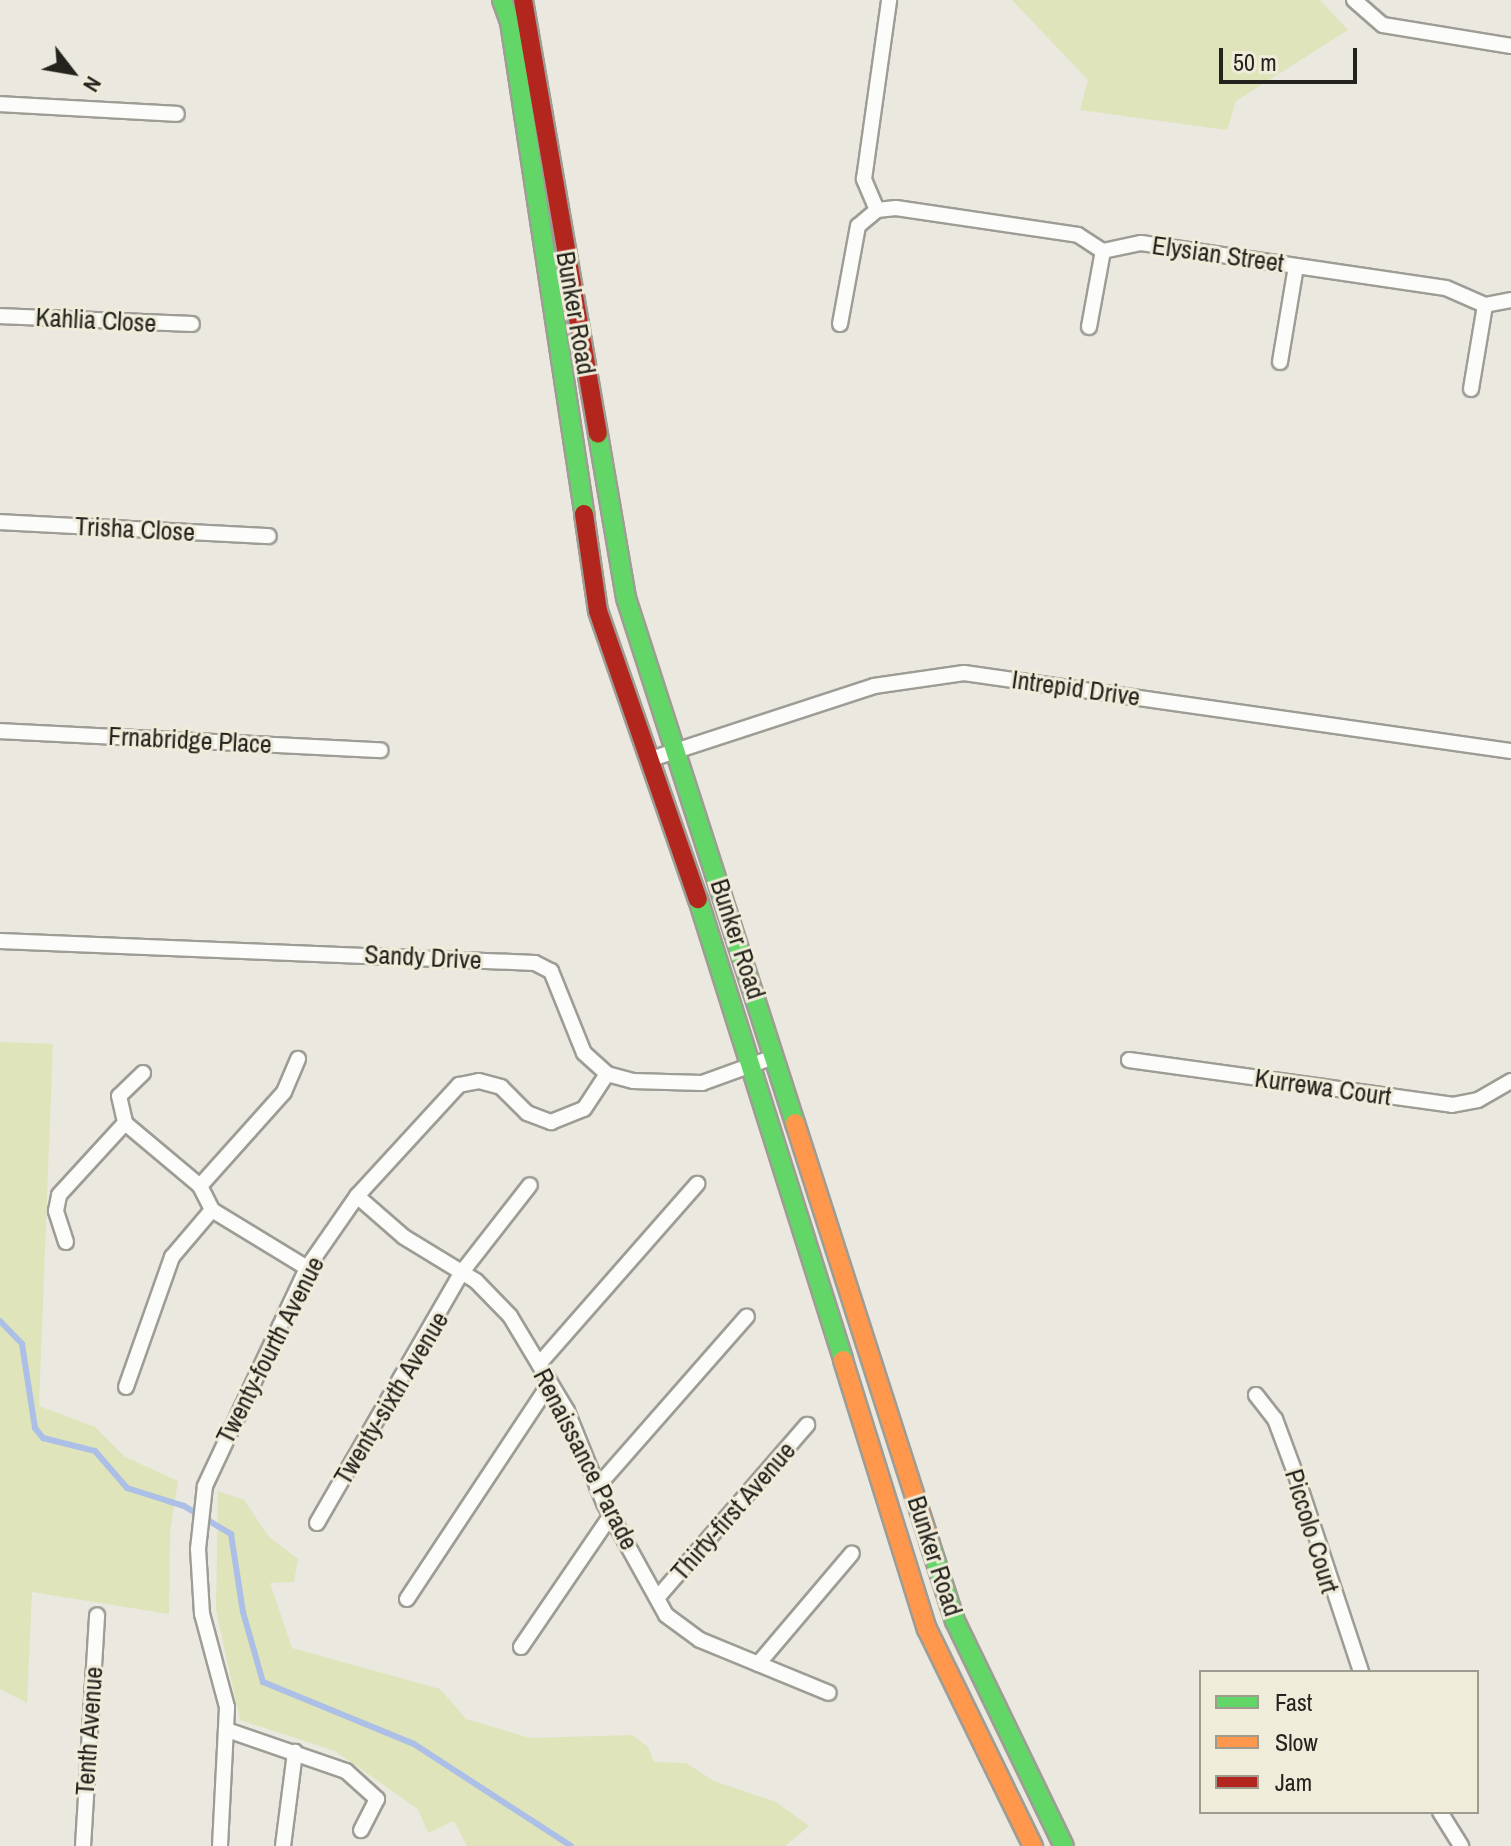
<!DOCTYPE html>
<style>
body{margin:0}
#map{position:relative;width:1511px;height:1846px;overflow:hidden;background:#eae8df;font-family:"Archivo Narrow",sans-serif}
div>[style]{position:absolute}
.green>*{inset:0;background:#e0e4bb}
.stream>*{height:6px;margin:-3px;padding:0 3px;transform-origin:3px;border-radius:3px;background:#acbfe7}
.roads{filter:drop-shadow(2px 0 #9e9d95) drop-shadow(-2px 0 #9e9d95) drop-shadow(0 2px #9e9d95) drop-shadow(0 -2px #9e9d95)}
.street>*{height:14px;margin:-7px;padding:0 7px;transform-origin:7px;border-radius:7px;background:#fcfcfa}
.fast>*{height:18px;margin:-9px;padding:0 9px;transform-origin:9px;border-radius:9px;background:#63d668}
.slow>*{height:18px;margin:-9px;padding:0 9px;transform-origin:9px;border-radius:9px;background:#ff974d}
.jam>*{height:18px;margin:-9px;padding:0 9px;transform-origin:9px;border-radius:9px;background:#b3261e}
span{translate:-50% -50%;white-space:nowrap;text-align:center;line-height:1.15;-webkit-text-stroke:6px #efecda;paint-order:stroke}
.street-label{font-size:26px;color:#25231d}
.legend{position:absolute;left:1199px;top:1670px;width:280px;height:144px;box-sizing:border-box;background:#efecda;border:2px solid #9e9c8e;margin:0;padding:10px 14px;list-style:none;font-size:24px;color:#25231d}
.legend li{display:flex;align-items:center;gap:16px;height:40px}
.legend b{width:40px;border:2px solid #9e9c8e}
.north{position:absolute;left:32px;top:32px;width:80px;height:80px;-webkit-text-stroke:6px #efecda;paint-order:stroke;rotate:121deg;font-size:22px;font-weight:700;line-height:32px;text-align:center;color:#25231d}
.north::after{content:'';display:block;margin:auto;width:28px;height:36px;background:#25231d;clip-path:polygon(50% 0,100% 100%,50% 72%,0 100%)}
.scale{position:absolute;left:1219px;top:48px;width:138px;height:36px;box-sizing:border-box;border:4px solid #25231d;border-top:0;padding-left:10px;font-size:24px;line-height:28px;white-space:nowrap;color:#25231d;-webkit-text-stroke:6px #efecda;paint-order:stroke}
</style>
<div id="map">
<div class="green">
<i style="clip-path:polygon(1012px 0,1320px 0,1348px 30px,1236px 101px,1227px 130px,1080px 110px,1088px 80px)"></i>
<i style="clip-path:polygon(0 1042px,53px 1044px,39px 1406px,95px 1427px,125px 1457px,178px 1481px,170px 1532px,169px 1614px,32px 1592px,27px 1703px,0 1689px)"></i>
<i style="clip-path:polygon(218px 1491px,244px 1500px,269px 1537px,298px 1559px,294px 1582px,270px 1583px,292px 1648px,440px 1689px,466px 1719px,530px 1738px,632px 1735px,648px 1747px,654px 1762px,686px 1763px,714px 1781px,776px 1802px,809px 1826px,785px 1846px,467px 1846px,454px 1821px,428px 1833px,418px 1809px,335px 1751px,240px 1720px,216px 1610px)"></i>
</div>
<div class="stream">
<i style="left:0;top:1321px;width:32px;rotate:46deg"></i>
<i style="left:22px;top:1344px;width:85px;rotate:81.2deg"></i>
<i style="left:35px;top:1428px;width:13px;rotate:51deg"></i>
<i style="left:43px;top:1438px;width:54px;rotate:14deg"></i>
<i style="left:95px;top:1451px;width:49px;rotate:49.1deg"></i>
<i style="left:127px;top:1488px;width:60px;rotate:17.5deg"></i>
<i style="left:184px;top:1506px;width:55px;rotate:30.8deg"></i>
<i style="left:231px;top:1534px;width:79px;rotate:81.3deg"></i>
<i style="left:243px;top:1612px;width:73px;rotate:74.1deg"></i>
<i style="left:263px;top:1682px;width:163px;rotate:22.3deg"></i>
<i style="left:414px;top:1744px;width:187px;rotate:33deg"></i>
</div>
<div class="roads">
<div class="street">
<i style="left:1354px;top:0;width:38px;rotate:41deg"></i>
<i style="left:1383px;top:25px;width:130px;rotate:9.3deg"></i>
<i style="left:0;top:104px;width:177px;rotate:3.2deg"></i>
<i style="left:877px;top:210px;width:34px;rotate:-113deg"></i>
<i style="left:864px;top:179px;width:181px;rotate:-82deg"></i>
<i style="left:0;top:316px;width:192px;rotate:2.4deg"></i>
<i style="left:840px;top:324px;width:100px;rotate:-79.6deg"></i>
<i style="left:858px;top:226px;width:25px;rotate:-40deg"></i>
<i style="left:877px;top:210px;width:19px;rotate:-6deg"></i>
<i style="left:896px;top:208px;width:184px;rotate:8.4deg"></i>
<i style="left:1078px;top:235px;width:30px;rotate:33deg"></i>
<i style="left:1103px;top:251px;width:39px;rotate:-12deg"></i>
<i style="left:1141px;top:243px;width:308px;rotate:8.4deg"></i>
<i style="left:1446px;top:288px;width:43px;rotate:23.6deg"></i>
<i style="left:1485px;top:305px;width:26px;rotate:-11deg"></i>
<i style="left:1089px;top:327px;width:77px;rotate:-79.6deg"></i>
<i style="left:1280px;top:362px;width:97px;rotate:-80.5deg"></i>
<i style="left:1471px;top:389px;width:85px;rotate:-80.5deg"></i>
<i style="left:0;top:522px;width:269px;rotate:3deg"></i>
<i style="left:0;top:731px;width:381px;rotate:2.9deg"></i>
<i style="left:651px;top:759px;width:235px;rotate:-18.1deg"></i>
<i style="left:874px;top:686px;width:91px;rotate:-8.2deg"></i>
<i style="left:964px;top:673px;width:553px;rotate:8.12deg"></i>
<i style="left:0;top:941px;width:535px;rotate:2.35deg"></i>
<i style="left:535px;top:963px;width:18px;rotate:27deg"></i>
<i style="left:551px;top:971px;width:88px;rotate:68.1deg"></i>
<i style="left:584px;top:1053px;width:31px;rotate:42deg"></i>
<i style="left:607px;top:1074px;width:27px;rotate:15deg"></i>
<i style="left:633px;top:1081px;width:69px;rotate:1.7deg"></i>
<i style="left:702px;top:1083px;width:77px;rotate:-19.9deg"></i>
<i style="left:1129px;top:1060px;width:326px;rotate:7.9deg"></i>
<i style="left:1452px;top:1105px;width:26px;rotate:-11deg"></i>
<i style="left:1478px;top:1100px;width:38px;rotate:-30deg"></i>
<i style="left:143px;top:1073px;width:33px;rotate:136deg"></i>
<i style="left:119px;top:1096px;width:28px;rotate:77deg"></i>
<i style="left:125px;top:1123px;width:98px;rotate:40deg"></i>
<i style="left:200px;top:1186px;width:27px;rotate:63deg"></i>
<i style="left:212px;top:1210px;width:111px;rotate:31.4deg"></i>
<i style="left:200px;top:1186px;width:126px;rotate:-48.2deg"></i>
<i style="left:284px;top:1092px;width:36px;rotate:-67deg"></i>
<i style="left:357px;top:1196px;width:62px;rotate:41.1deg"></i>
<i style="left:404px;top:1237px;width:84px;rotate:31.4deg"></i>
<i style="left:476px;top:1281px;width:49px;rotate:45.8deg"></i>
<i style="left:510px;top:1316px;width:111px;rotate:59deg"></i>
<i style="left:567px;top:1411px;width:99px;rotate:68.1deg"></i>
<i style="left:604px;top:1503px;width:128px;rotate:61deg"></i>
<i style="left:666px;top:1615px;width:42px;rotate:36.3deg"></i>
<i style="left:700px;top:1640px;width:139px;rotate:22.3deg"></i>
<i style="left:66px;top:1242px;width:33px;rotate:-108deg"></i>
<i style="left:56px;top:1211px;width:16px;rotate:-79deg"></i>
<i style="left:59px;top:1195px;width:98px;rotate:-47.5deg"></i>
<i style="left:539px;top:1364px;width:240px;rotate:-48.7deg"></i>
<i style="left:126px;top:1387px;width:138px;rotate:-70.5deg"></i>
<i style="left:172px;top:1257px;width:62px;rotate:-49.6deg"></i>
<i style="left:1256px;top:1395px;width:31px;rotate:52deg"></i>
<i style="left:1275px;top:1419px;width:66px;rotate:69.6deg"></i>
<i style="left:1298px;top:1481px;width:201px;rotate:71.7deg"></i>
<i style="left:597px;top:1487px;width:227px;rotate:-48.7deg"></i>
<i style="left:317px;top:1523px;width:290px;rotate:-60deg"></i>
<i style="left:462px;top:1272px;width:110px;rotate:-52deg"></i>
<i style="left:658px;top:1597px;width:228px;rotate:-49.1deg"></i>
<i style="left:407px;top:1599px;width:259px;rotate:-56.5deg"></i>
<i style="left:521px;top:1647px;width:160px;rotate:-55.7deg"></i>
<i style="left:758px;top:1664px;width:145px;rotate:-49.7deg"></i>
<i style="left:227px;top:1730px;width:126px;rotate:19deg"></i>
<i style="left:346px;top:1771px;width:42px;rotate:42.1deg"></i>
<i style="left:377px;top:1799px;width:35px;rotate:117deg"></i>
<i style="left:1440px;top:1812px;width:40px;rotate:58deg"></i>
<i style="left:83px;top:1846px;width:231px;rotate:-86.5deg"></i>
<i style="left:220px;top:1846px;width:139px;rotate:-87.1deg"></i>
<i style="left:227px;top:1707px;width:96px;rotate:-105deg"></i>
<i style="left:202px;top:1614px;width:65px;rotate:-93.5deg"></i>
<i style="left:198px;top:1549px;width:63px;rotate:-83.7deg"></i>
<i style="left:205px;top:1486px;width:241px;rotate:-64.9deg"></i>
<i style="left:307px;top:1268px;width:88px;rotate:-55.2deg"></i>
<i style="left:357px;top:1196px;width:151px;rotate:-47.4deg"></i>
<i style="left:459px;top:1085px;width:20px;rotate:-11deg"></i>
<i style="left:479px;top:1081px;width:23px;rotate:15deg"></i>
<i style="left:501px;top:1087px;width:37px;rotate:45deg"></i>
<i style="left:527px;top:1113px;width:26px;rotate:21deg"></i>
<i style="left:551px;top:1122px;width:35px;rotate:-22deg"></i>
<i style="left:584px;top:1109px;width:42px;rotate:-56.7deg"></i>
<i style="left:283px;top:1846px;width:95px;rotate:-82.7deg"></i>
</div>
<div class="fast">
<i style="left:502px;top:0;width:23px;rotate:70deg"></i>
<i style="left:510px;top:22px;width:498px;rotate:81.4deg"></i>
<i style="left:598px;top:434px;width:166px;rotate:80.3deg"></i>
<i style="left:626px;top:598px;width:552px;rotate:72.16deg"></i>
<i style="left:698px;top:899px;width:483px;rotate:72.5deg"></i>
<i style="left:930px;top:1544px;width:81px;rotate:72deg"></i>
<i style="left:955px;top:1621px;width:250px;rotate:64.2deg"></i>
</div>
<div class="slow">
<i style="left:795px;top:1123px;width:442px;rotate:72.2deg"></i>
<i style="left:843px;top:1360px;width:282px;rotate:72.7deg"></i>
<i style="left:927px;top:1629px;width:242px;rotate:64deg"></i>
</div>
<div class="jam">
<i style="left:523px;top:0;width:440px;rotate:80.2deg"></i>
<i style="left:584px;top:514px;width:98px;rotate:81.8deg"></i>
<i style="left:598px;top:611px;width:305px;rotate:70.9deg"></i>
</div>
</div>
<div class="street-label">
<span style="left:1218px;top:254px;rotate:8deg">Elysian Street</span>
<span style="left:576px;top:313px;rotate:80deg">Bunker Road</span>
<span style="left:96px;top:320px;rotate:3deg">Kahlia Close</span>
<span style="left:135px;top:529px;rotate:3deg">Trisha Close</span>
<span style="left:1076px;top:688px;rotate:8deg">Intrepid Drive</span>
<span style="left:190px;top:740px;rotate:3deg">Frnabridge Place</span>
<span style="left:738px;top:939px;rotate:72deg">Bunker Road</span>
<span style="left:423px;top:957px;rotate:3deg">Sandy Drive</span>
<span style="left:1323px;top:1087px;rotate:8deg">Kurrewa Court</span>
<span style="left:270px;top:1350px;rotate:-63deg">Twenty-fourth Avenue</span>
<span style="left:391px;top:1398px;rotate:-59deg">Twenty-sixth Avenue</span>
<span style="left:586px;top:1459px;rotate:63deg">Renaissance Parade</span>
<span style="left:733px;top:1511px;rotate:-49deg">Thirty-first Avenue</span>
<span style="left:1312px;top:1531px;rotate:73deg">Piccolo Court</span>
<span style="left:935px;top:1556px;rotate:72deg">Bunker Road</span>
<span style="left:89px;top:1731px;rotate:-86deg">Tenth Avenue</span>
</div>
<ul class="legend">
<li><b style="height:10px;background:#63d668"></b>Fast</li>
<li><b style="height:10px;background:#ff974d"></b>Slow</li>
<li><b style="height:10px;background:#b3261e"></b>Jam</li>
</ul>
<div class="north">N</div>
<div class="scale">50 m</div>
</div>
